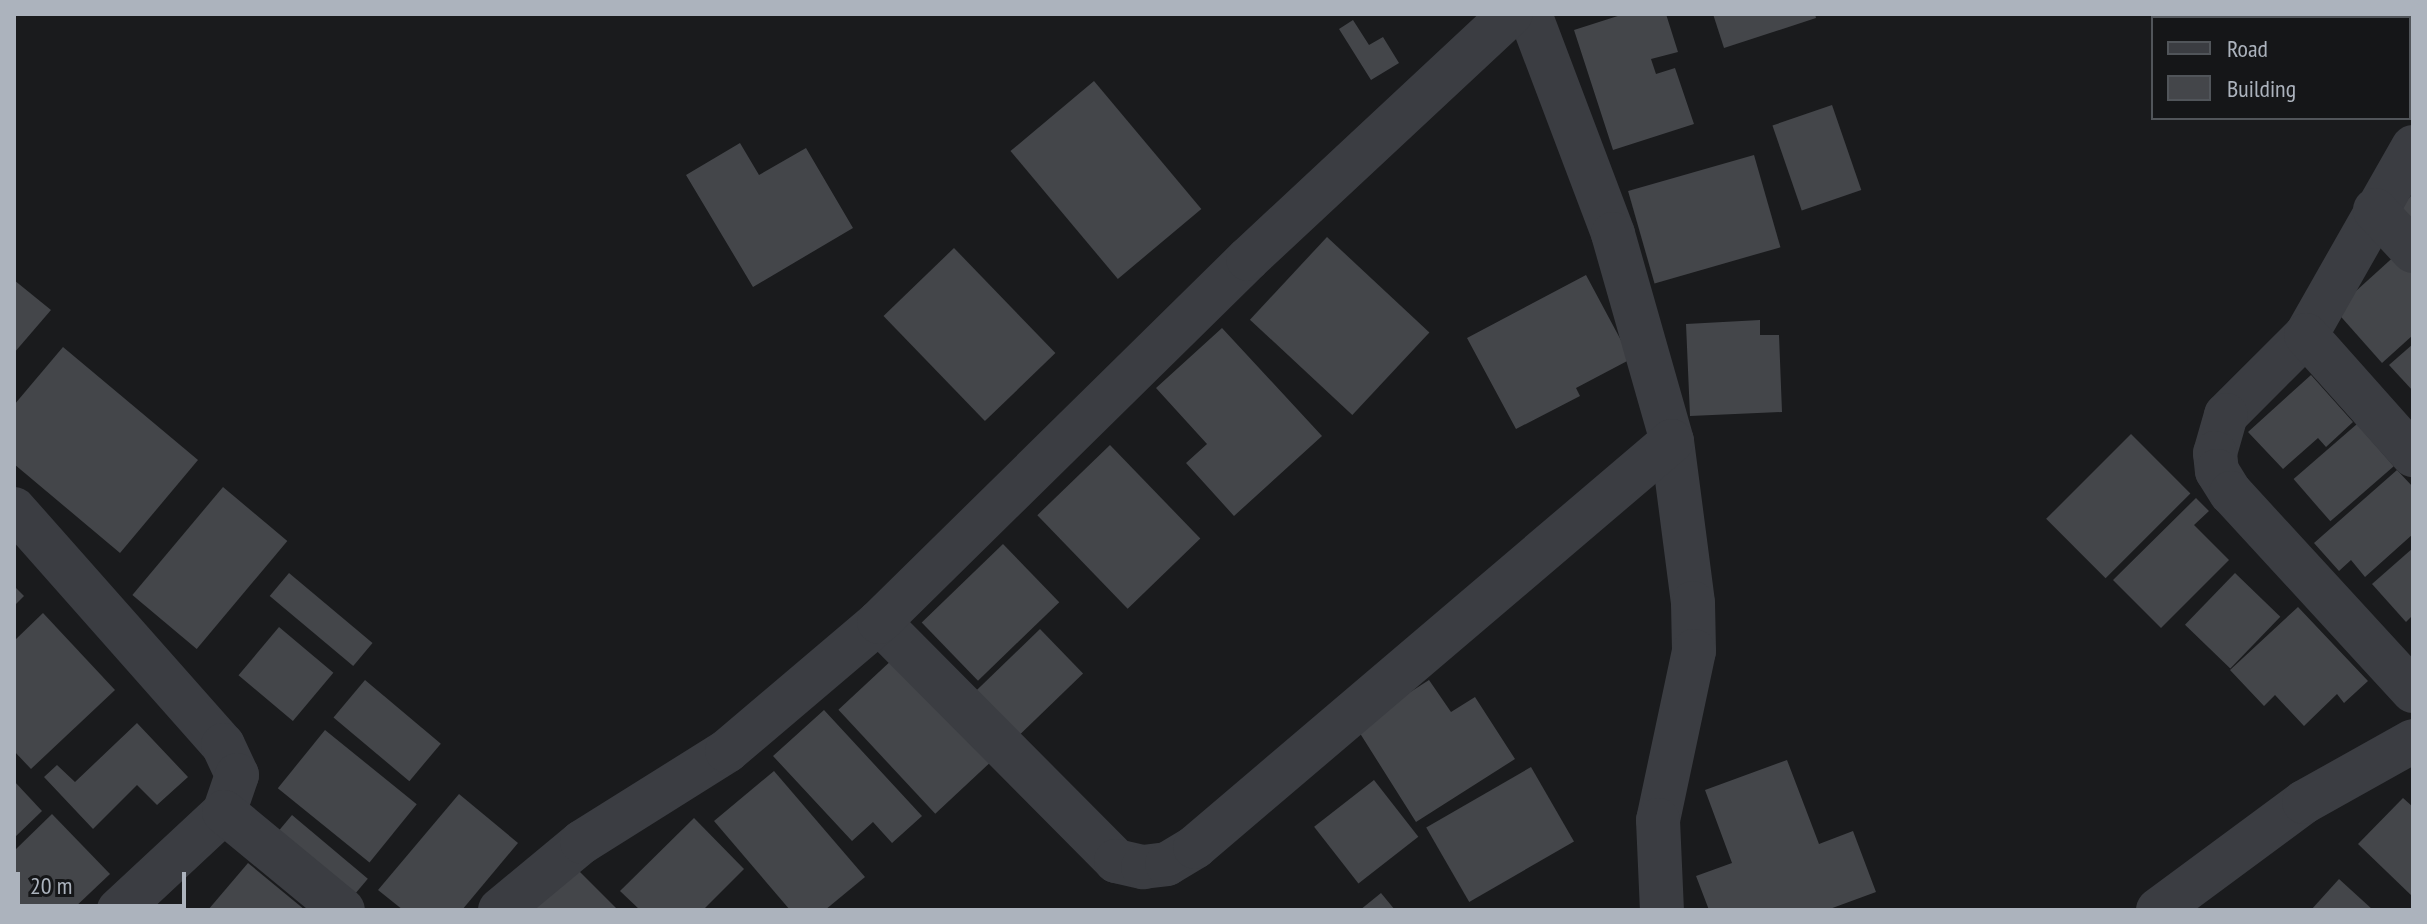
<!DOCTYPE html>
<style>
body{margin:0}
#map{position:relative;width:2427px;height:924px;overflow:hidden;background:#1a1b1d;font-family:"PT Sans Narrow",sans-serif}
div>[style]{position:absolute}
.building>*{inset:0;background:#44464a;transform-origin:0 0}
.minor>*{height:44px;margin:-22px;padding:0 22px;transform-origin:22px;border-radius:22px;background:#3b3d42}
span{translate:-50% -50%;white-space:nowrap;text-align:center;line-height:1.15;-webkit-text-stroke:6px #151618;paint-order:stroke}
.frame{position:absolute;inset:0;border:16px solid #acb3bd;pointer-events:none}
.legend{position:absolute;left:2151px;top:16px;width:260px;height:104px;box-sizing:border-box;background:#151618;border:2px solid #51555a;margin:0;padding:10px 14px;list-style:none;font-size:24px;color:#acb3bd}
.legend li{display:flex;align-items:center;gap:16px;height:40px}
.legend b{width:40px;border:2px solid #51555a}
.scale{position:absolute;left:16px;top:872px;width:170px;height:36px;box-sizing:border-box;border:4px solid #acb3bd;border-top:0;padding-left:10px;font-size:24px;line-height:28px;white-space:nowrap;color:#acb3bd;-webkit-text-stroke:6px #151618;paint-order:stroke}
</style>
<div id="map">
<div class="building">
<i style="clip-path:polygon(1624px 14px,1666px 14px,1678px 52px,1651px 59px,1656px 74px,1675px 68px,1694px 124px,1613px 150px,1574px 30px)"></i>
<i style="clip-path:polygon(1713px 14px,1815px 14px,1816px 18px,1724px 48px)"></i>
<i style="clip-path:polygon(1353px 20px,1369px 45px,1383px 37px,1399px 63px,1371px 80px,1339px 29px)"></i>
<i style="left:1094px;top:81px;width:167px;height:109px;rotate:50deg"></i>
<i style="left:1832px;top:105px;width:90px;height:63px;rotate:71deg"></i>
<i style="clip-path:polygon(740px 143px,759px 175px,806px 148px,853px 228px,753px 287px,686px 175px)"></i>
<i style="left:1754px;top:155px;width:96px;height:131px;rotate:74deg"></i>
<i style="clip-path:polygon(2413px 194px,2413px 236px,2392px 214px)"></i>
<i style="left:1327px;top:237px;width:140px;height:113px;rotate:43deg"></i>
<i style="left:954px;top:248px;width:146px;height:98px;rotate:46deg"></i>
<i style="clip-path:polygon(2399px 252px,2413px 267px,2413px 335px,2382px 363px,2335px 310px)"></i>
<i style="clip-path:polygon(1586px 275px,1631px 359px,1576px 388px,1580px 396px,1516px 429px,1467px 338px)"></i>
<i style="clip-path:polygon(14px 280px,51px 310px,14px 353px)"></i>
<i style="clip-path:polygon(1760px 320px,1760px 335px,1779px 335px,1782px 412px,1690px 416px,1686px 324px)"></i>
<i style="clip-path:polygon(1222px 328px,1322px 436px,1234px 516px,1186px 463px,1207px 444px,1156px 388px)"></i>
<i style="clip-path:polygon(2413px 344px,2413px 391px,2389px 365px)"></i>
<i style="clip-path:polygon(63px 347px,198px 460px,120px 553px,14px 464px,14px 405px)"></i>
<i style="clip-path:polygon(2311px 375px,2353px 422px,2326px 447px,2318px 438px,2283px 469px,2248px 432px)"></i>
<i style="left:2357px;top:424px;width:56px;height:84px;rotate:49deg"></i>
<i style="left:2131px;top:434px;width:84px;height:120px;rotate:45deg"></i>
<i style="left:1110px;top:445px;width:130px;height:101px;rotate:46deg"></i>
<i style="clip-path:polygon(2397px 470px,2413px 487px,2413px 534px,2365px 577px,2351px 560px,2339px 571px,2314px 543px)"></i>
<i style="left:223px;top:487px;width:84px;height:141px;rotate:40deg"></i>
<i style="clip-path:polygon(2196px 498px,2209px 511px,2194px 525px,2229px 560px,2161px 628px,2113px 580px)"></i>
<i style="left:1003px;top:544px;width:81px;height:113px;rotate:46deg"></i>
<i style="clip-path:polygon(2413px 548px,2413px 615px,2406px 622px,2372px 584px)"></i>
<i style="left:289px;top:573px;width:109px;height:30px;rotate:40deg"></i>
<i style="left:2235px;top:573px;width:63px;height:72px;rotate:44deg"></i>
<i style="clip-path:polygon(14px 586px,24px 596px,14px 606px)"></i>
<i style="clip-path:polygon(2298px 607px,2368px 681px,2344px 703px,2337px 694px,2304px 726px,2275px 695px,2264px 706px,2230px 670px)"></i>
<i style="clip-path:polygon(43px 613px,115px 690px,31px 769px,14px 751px,14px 641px)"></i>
<i style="left:279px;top:627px;width:71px;height:63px;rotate:40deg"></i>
<i style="left:1040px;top:629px;width:62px;height:91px;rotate:46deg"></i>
<i style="left:894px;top:658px;width:142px;height:76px;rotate:47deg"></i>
<i style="left:365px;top:680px;width:99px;height:49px;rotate:40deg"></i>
<i style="clip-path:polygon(1429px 680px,1451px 712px,1475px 697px,1515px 759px,1416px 822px,1356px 727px)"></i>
<i style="clip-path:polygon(824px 710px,922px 816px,892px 843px,873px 822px,852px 841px,773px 756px)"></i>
<i style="clip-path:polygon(137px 723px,188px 777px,157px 805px,137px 785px,93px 829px,44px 777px,57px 765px,75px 782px)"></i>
<i style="left:325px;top:730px;width:118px;height:75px;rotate:39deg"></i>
<i style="clip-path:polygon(1787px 760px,1819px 844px,1853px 831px,1876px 892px,1827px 910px,1709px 910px,1696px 876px,1732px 863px,1705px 790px)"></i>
<i style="left:1531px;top:767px;width:86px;height:121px;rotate:60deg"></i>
<i style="clip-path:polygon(774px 771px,865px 877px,825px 910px,790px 910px,714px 821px)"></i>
<i style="left:1374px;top:780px;width:72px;height:76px;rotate:52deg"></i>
<i style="clip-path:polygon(14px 781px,42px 811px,14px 838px)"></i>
<i style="clip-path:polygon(459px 794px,518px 843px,462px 910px,403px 910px,378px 890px)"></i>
<i style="clip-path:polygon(2403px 798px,2413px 807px,2413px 897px,2358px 844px)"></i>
<i style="clip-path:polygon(52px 814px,110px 874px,72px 910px,22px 910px,14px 902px,14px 851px)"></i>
<i style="left:292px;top:815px;width:99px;height:30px;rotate:40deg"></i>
<i style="clip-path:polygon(694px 818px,744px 869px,703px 910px,640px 910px,620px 891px)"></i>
<i style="clip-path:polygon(248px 863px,305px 910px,208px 910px)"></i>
<i style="clip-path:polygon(571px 863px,618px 910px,524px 910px)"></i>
<i style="clip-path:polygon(2339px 879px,2373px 910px,2311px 910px)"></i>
<i style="clip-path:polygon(1381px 893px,1395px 910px,1360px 910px)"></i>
</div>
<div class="minor">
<i style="left:1530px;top:14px;width:235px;rotate:69.3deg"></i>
<i style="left:1613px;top:234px;width:215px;rotate:74.1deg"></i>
<i style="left:1672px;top:441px;width:163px;rotate:82.6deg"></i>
<i style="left:1693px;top:603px;width:48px;rotate:88.8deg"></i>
<i style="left:1694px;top:651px;width:173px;rotate:102deg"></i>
<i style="left:1658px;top:820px;width:90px;rotate:87.5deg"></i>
<i style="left:2413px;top:147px;width:216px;rotate:119.6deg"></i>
<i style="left:2306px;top:335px;width:113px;rotate:135deg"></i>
<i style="left:2226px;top:415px;width:40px;rotate:106deg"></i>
<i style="left:2215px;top:453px;width:18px;rotate:84deg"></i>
<i style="left:2217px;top:471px;width:26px;rotate:58deg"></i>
<i style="left:2231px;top:493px;width:269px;rotate:47.4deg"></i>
<i style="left:2375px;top:210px;width:56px;rotate:47.2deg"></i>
<i style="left:2306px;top:335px;width:161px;rotate:48.3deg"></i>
<i style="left:14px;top:509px;width:315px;rotate:48.5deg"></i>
<i style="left:223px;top:745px;width:33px;rotate:65deg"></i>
<i style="left:237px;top:775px;width:39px;rotate:109deg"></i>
<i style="left:224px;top:812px;width:144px;rotate:137deg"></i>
<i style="left:879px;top:622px;width:337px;rotate:45.2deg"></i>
<i style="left:1116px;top:861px;width:28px;rotate:13deg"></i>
<i style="left:1143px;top:867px;width:24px;rotate:-7deg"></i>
<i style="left:1167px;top:864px;width:33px;rotate:-31deg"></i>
<i style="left:1195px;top:847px;width:626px;rotate:-40.4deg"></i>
<i style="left:224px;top:812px;width:154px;rotate:39.5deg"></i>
<i style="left:500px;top:910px;width:107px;rotate:-39.7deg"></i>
<i style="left:582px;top:842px;width:171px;rotate:-32.1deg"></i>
<i style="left:727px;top:751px;width:199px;rotate:-40.3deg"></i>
<i style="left:879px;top:622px;width:518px;rotate:-44.53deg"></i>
<i style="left:1248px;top:259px;width:359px;rotate:-43deg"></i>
<i style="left:2158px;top:910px;width:182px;rotate:-36.5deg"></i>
<i style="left:2304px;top:802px;width:125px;rotate:-29.2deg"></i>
</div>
<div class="frame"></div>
<ul class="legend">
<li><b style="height:10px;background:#3b3d42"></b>Road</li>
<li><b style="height:22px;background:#44464a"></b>Building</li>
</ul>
<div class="scale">20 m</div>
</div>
